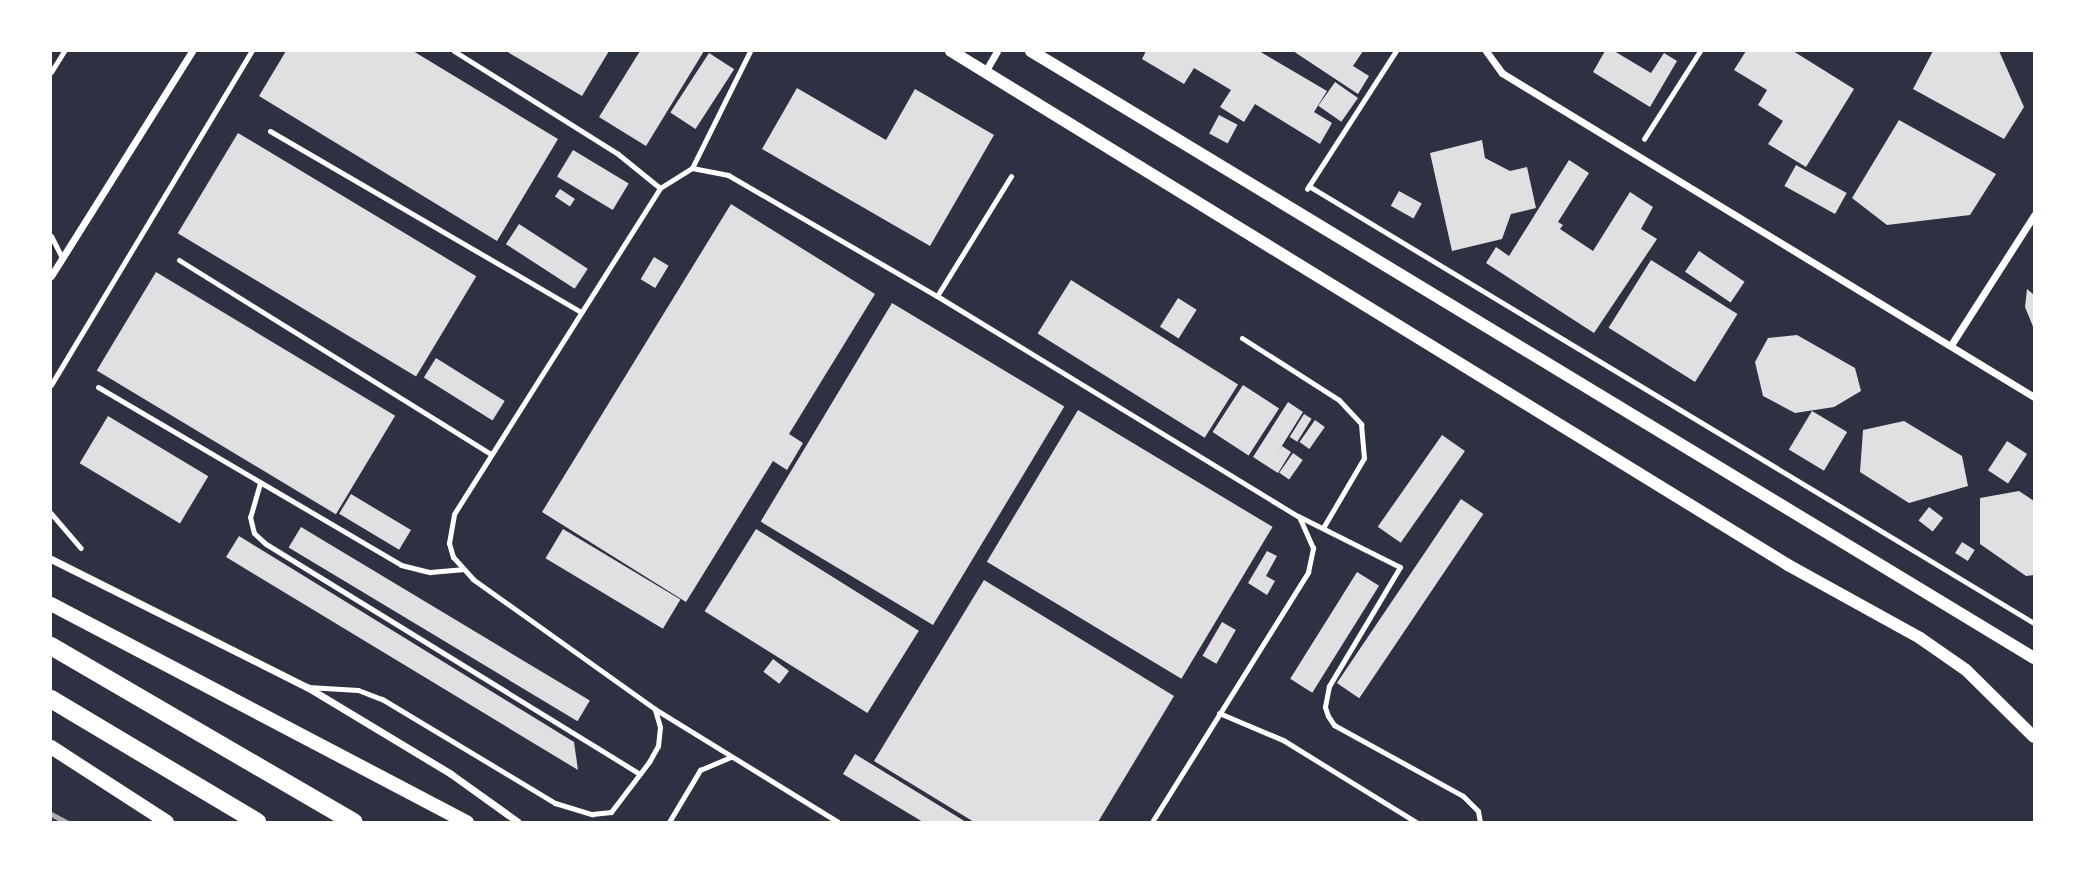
<!DOCTYPE html>
<style>
body{margin:0}
#map{position:relative;width:2085px;height:873px;overflow:hidden;background:#2d3142;font-family:Manrope,sans-serif}
div>[style]{position:absolute}
.building>*{inset:0;background:#e0e0e3;transform-origin:0 0}
.path>*{height:4.5px;margin:-2.25px;padding:0 2.25px;transform-origin:2.25px;border-radius:2.25px;background:#fff}
.service>*{height:5px;margin:-2.5px;padding:0 2.5px;transform-origin:2.5px;border-radius:2.5px;background:#fff}
.minor>*{height:7px;margin:-3.5px;padding:0 3.5px;transform-origin:3.5px;border-radius:3.5px;background:#fff}
.tertiary>*{height:12px;margin:-6px;padding:0 6px;transform-origin:6px;border-radius:6px;background:#fff}
.secondary>*{height:14px;margin:-7px;padding:0 7px;transform-origin:7px;border-radius:7px;background:#fff}
.primary>*{height:18px;margin:-9px;padding:0 9px;transform-origin:9px;border-radius:9px;background:#fff}
.rail>*{height:5px;margin:-2.5px;padding:0 2.5px;transform-origin:2.5px;border-radius:2.5px;background:#abadb3}
span{translate:-50% -50%;white-space:nowrap;text-align:center;line-height:1.15;-webkit-text-stroke:6px #fff;paint-order:stroke}
.frame{position:absolute;inset:0;border:52px solid #fff;pointer-events:none}
</style>
<div id="map">
<div class="building">
<i style="clip-path:polygon(286px 51px,413px 51px,558px 139px,497px 241px,259px 96px)"></i>
<i style="clip-path:polygon(506px 51px,609px 51px,582px 96px)"></i>
<i style="clip-path:polygon(640px 51px,704px 51px,646px 146px,599px 117px)"></i>
<i style="clip-path:polygon(1146px 51px,1259px 51px,1327px 91px,1314px 112px,1332px 123px,1320px 144px,1255px 104px,1244px 122px,1220px 107px,1231px 90px,1194px 68px,1184px 84px,1142px 59px)"></i>
<i style="clip-path:polygon(1293px 51px,1363px 51px,1353px 66px,1369px 76px,1358px 94px)"></i>
<i style="clip-path:polygon(1605px 51px,1614px 51px,1651px 73px,1664px 53px,1677px 61px,1650px 107px,1593px 72px)"></i>
<i style="clip-path:polygon(1746px 51px,1793px 51px,1854px 89px,1806px 167px,1768px 144px,1783px 121px,1758px 105px,1767px 90px,1734px 70px)"></i>
<i style="clip-path:polygon(1933px 51px,1999px 51px,2024px 107px,2004px 139px,1913px 89px)"></i>
<i style="left:709px;top:53px;width:30px;height:71px;rotate:33deg"></i>
<i style="left:1335px;top:82px;width:28px;height:29px;rotate:35deg"></i>
<i style="clip-path:polygon(797px 88px,886px 140px,915px 89px,994px 135px,930px 246px,762px 149px)"></i>
<i style="left:1219px;top:115px;width:21px;height:21px;rotate:28deg"></i>
<i style="clip-path:polygon(1899px 120px,1996px 174px,1970px 215px,1887px 225px,1852px 198px)"></i>
<i style="left:238px;top:133px;width:278px;height:117px;rotate:31deg"></i>
<i style="clip-path:polygon(1482px 140px,1485px 158px,1510px 171px,1527px 167px,1536px 208px,1511px 214px,1502px 239px,1452px 251px,1430px 153px)"></i>
<i style="left:573px;top:150px;width:65px;height:31px;rotate:31deg"></i>
<i style="clip-path:polygon(1569px 160px,1589px 173px,1558px 222px,1563px 225px,1560px 229px,1593px 251px,1630px 192px,1653px 207px,1641px 229px,1657px 239px,1594px 333px,1486px 263px,1496px 247px,1509px 256px)"></i>
<i style="left:1796px;top:165px;width:58px;height:24px;rotate:29deg"></i>
<i style="left:560px;top:189px;width:18px;height:9px;rotate:34deg"></i>
<i style="left:1399px;top:191px;width:26px;height:17px;rotate:29deg"></i>
<i style="clip-path:polygon(731px 204px,875px 294px,789px 434px,803px 443px,787px 470px,773px 461px,686px 602px,542px 512px)"></i>
<i style="left:519px;top:224px;width:82px;height:24px;rotate:33deg"></i>
<i style="left:1699px;top:251px;width:55px;height:25px;rotate:34deg"></i>
<i style="left:654px;top:257px;width:17px;height:26px;rotate:31deg"></i>
<i style="left:1651px;top:260px;width:102px;height:80px;rotate:32deg"></i>
<i style="left:156px;top:272px;width:279px;height:115px;rotate:31deg"></i>
<i style="left:1071px;top:280px;width:197px;height:63px;rotate:32deg"></i>
<i style="clip-path:polygon(2027px 289px,2034px 295px,2034px 329px,2025px 307px)"></i>
<i style="left:1178px;top:298px;width:22px;height:34px;rotate:32deg"></i>
<i style="left:892px;top:303px;width:201px;height:255px;rotate:31deg"></i>
<i style="clip-path:polygon(1797px 335px,1855px 368px,1861px 391px,1834px 407px,1795px 413px,1763px 396px,1755px 362px,1768px 338px)"></i>
<i style="left:436px;top:358px;width:81px;height:23px;rotate:32deg"></i>
<i style="left:1243px;top:385px;width:43px;height:56px;rotate:33deg"></i>
<i style="clip-path:polygon(1288px 402px,1303px 412px,1275px 457px,1282px 446px,1291px 452px,1278px 473px,1253px 457px)"></i>
<i style="left:1078px;top:410px;width:227px;height:177px;rotate:31deg"></i>
<i style="left:1812px;top:411px;width:41px;height:45px;rotate:31deg"></i>
<i style="left:1304px;top:414px;width:9px;height:27px;rotate:32deg"></i>
<i style="left:108px;top:416px;width:117px;height:55px;rotate:31deg"></i>
<i style="left:1315px;top:420px;width:12px;height:27px;rotate:35deg"></i>
<i style="clip-path:polygon(1904px 421px,1962px 456px,1968px 486px,1909px 503px,1860px 472px,1863px 430px)"></i>
<i style="left:1442px;top:435px;width:28px;height:112px;rotate:35deg"></i>
<i style="left:2007px;top:441px;width:24px;height:35px;rotate:33deg"></i>
<i style="left:1293px;top:453px;width:12px;height:24px;rotate:35deg"></i>
<i style="clip-path:polygon(2019px 491px,2034px 501px,2034px 575px,2026px 576px,1980px 544px,1980px 498px)"></i>
<i style="left:351px;top:494px;width:70px;height:23px;rotate:31deg"></i>
<i style="left:1461px;top:499px;width:27px;height:222px;rotate:34deg"></i>
<i style="left:1929px;top:507px;width:18px;height:17px;rotate:38deg"></i>
<i style="left:301px;top:527px;width:337px;height:24px;rotate:31deg"></i>
<i style="left:563px;top:529px;width:137px;height:34px;rotate:31deg"></i>
<i style="left:756px;top:529px;width:192px;height:97px;rotate:32deg"></i>
<i style="clip-path:polygon(239px 536px,574px 742px,578px 770px,226px 557px)"></i>
<i style="left:1962px;top:542px;width:15px;height:13px;rotate:32deg"></i>
<i style="clip-path:polygon(1267px 551px,1277px 556px,1266px 576px,1275px 581px,1267px 595px,1248px 583px)"></i>
<i style="left:1357px;top:572px;width:26px;height:126px;rotate:32deg"></i>
<i style="clip-path:polygon(984px 580px,1174px 696px,1098px 822px,974px 822px,874px 761px)"></i>
<i style="left:1222px;top:622px;width:16px;height:39px;rotate:30deg"></i>
<i style="left:773px;top:659px;width:20px;height:16px;rotate:37deg"></i>
<i style="clip-path:polygon(855px 754px,966px 822px,923px 822px,843px 774px)"></i>
</div>
<div class="path">
<i style="left:1644px;top:139px;width:104px;rotate:-57.5deg"></i>
<i style="left:1309px;top:186px;width:847px;rotate:31.08deg"></i>
<i style="left:1307px;top:189px;width:164px;rotate:-57.2deg"></i>
<i style="left:51px;top:385px;width:390px;rotate:-59deg"></i>
<i style="left:51px;top:513px;width:46px;rotate:49.4deg"></i>
</div>
<div class="service">
<i style="left:454px;top:51px;width:194px;rotate:32.1deg"></i>
<i style="left:618px;top:154px;width:54px;rotate:39deg"></i>
<i style="left:51px;top:72px;width:25px;rotate:-58deg"></i>
<i style="left:270px;top:131px;width:360px;rotate:30.2deg"></i>
<i style="left:692px;top:168px;width:131px;rotate:-63.6deg"></i>
<i style="left:51px;top:236px;width:25px;rotate:63deg"></i>
<i style="left:179px;top:260px;width:367px;rotate:31.9deg"></i>
<i style="left:937px;top:296px;width:141px;rotate:-58.3deg"></i>
<i style="left:1242px;top:338px;width:115px;rotate:32.6deg"></i>
<i style="left:1339px;top:400px;width:33px;rotate:47deg"></i>
<i style="left:1361px;top:424px;width:34px;rotate:85deg"></i>
<i style="left:1364px;top:458px;width:81px;rotate:120.4deg"></i>
<i style="left:98px;top:387px;width:351px;rotate:30.4deg"></i>
<i style="left:401px;top:565px;width:30px;rotate:14deg"></i>
<i style="left:430px;top:572px;width:32px;rotate:-5deg"></i>
<i style="left:260px;top:483px;width:35px;rotate:106deg"></i>
<i style="left:250px;top:517px;width:16px;rotate:76deg"></i>
<i style="left:254px;top:533px;width:16px;rotate:43deg"></i>
<i style="left:266px;top:544px;width:439px;rotate:31.6deg"></i>
<i style="left:308px;top:687px;width:50px;rotate:3.4deg"></i>
<i style="left:358px;top:690px;width:26px;rotate:21deg"></i>
<i style="left:382px;top:699px;width:202px;rotate:31deg"></i>
<i style="left:555px;top:803px;width:39px;rotate:17deg"></i>
<i style="left:592px;top:814px;width:19px;rotate:-6deg"></i>
<i style="left:611px;top:812px;width:63px;rotate:-52.8deg"></i>
<i style="left:649px;top:762px;width:18px;rotate:-61deg"></i>
<i style="left:658px;top:746px;width:19px;rotate:-84deg"></i>
<i style="left:660px;top:727px;width:19px;rotate:-106deg"></i>
<i style="left:1219px;top:713px;width:69px;rotate:22.9deg"></i>
<i style="left:1283px;top:740px;width:156px;rotate:31.7deg"></i>
<i style="left:669px;top:822px;width:61px;rotate:-59.2deg"></i>
<i style="left:700px;top:770px;width:34px;rotate:-23deg"></i>
<i style="left:838px;top:822px;width:215px;rotate:-148.3deg"></i>
<i style="left:655px;top:709px;width:224px;rotate:-144.5deg"></i>
<i style="left:473px;top:579px;width:30px;rotate:-132deg"></i>
<i style="left:453px;top:557px;width:15px;rotate:-106deg"></i>
<i style="left:449px;top:543px;width:29px;rotate:-80deg"></i>
<i style="left:454px;top:514px;width:386px;rotate:-57.7deg"></i>
<i style="left:660px;top:188px;width:38px;rotate:-32deg"></i>
<i style="left:692px;top:168px;width:37px;rotate:11deg"></i>
<i style="left:728px;top:175px;width:241px;rotate:30.1deg"></i>
<i style="left:937px;top:296px;width:423px;rotate:31.4deg"></i>
<i style="left:1298px;top:516px;width:114px;rotate:26.6deg"></i>
<i style="left:1400px;top:567px;width:139px;rotate:120.8deg"></i>
<i style="left:1329px;top:686px;width:21px;rotate:101deg"></i>
<i style="left:1325px;top:707px;width:9px;rotate:72deg"></i>
<i style="left:1328px;top:716px;width:11px;rotate:56deg"></i>
<i style="left:1334px;top:725px;width:147px;rotate:28.8deg"></i>
<i style="left:1463px;top:796px;width:21px;rotate:45deg"></i>
<i style="left:1478px;top:811px;width:11px;rotate:80deg"></i>
<i style="left:1152px;top:822px;width:295px;rotate:-58deg"></i>
<i style="left:1308px;top:572px;width:25px;rotate:-78deg"></i>
<i style="left:1313px;top:548px;width:32px;rotate:-114deg"></i>
</div>
<div class="minor">
<i style="left:1486px;top:51px;width:27px;rotate:54deg"></i>
<i style="left:1502px;top:73px;width:623px;rotate:31.34deg"></i>
<i style="left:985px;top:72px;width:24px;rotate:-60deg"></i>
<i style="left:51px;top:276px;width:266px;rotate:-57.9deg"></i>
<i style="left:1951px;top:345px;width:154px;rotate:-57.4deg"></i>
<i style="left:51px;top:559px;width:286px;rotate:26.6deg"></i>
<i style="left:307px;top:687px;width:168px;rotate:31.1deg"></i>
<i style="left:451px;top:774px;width:82px;rotate:35.6deg"></i>
</div>
<div class="tertiary">
<i style="left:951px;top:51px;width:982px;rotate:31.55deg"></i>
<i style="left:1788px;top:565px;width:151px;rotate:28.9deg"></i>
<i style="left:1920px;top:638px;width:56px;rotate:34.8deg"></i>
<i style="left:1966px;top:670px;width:95px;rotate:44.6deg"></i>
<i style="left:1031px;top:51px;width:1172px;rotate:31.18deg"></i>
</div>
<div class="secondary">
<i style="left:51px;top:604px;width:470px;rotate:27.7deg"></i>
<i style="left:51px;top:747px;width:138px;rotate:32.9deg"></i>
</div>
<div class="primary">
<i style="left:51px;top:646px;width:350px;rotate:30.2deg"></i>
<i style="left:51px;top:699px;width:240px;rotate:30.8deg"></i>
</div>
<div class="rail">
<i style="left:51px;top:814px;width:17px;rotate:28deg"></i>
</div>
<div class="frame"></div>
</div>
